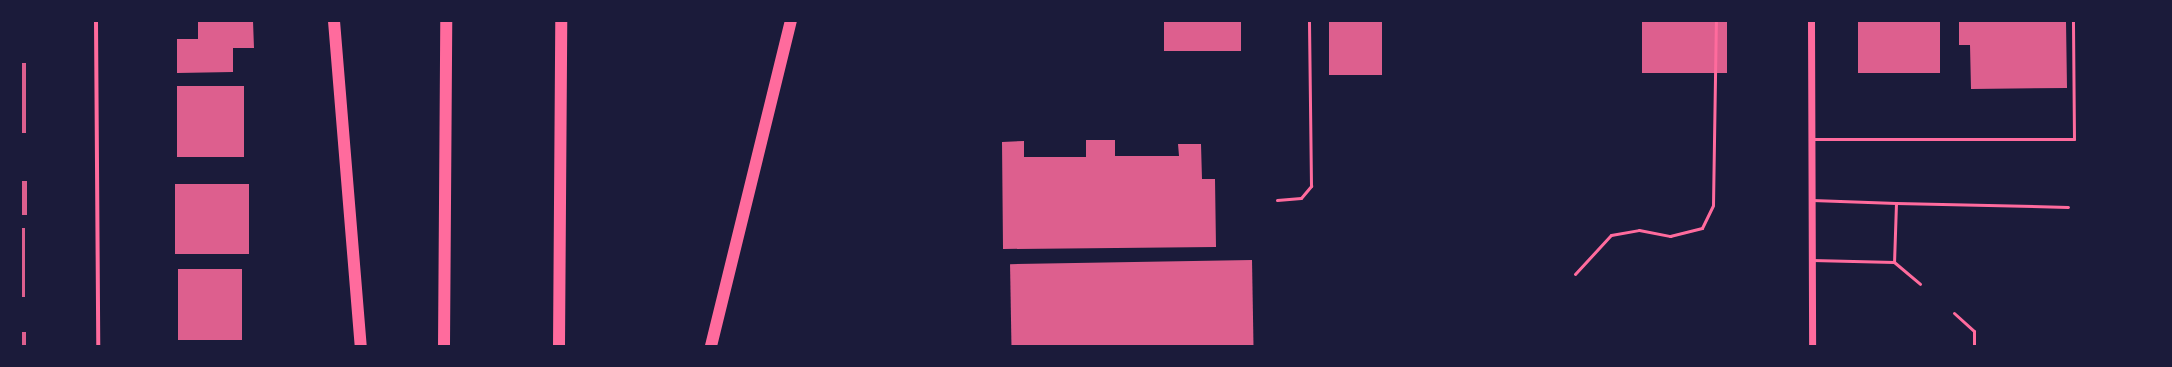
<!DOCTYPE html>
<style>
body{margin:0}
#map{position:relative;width:2172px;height:367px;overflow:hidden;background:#1b1b3a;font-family:"DejaVu Sans",sans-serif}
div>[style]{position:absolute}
.building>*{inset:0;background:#dd5f8e;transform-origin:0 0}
.service>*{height:3px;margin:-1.5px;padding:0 1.5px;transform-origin:1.5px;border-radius:1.5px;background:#ff6b9d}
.minor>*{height:4px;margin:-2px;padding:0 2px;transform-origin:2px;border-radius:2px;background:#ff6b9d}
.tertiary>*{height:7px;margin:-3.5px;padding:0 3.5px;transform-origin:3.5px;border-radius:3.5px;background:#ff6b9d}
.motorway>*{height:12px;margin:-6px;padding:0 6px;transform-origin:6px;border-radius:6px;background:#ff6b9d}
span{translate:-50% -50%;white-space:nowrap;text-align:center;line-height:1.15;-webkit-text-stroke:3.5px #1b1b3a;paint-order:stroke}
.frame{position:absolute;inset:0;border:22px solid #1b1b3a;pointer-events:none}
</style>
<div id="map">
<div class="building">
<i style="clip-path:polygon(198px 21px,253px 21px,254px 48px,233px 48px,233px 72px,177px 73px,177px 39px,198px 39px)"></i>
<i style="left:1164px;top:21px;width:77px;height:30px"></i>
<i style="left:1329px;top:21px;width:53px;height:54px"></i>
<i style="left:1642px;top:21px;width:85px;height:52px"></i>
<i style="left:1858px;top:21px;width:82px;height:52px"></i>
<i style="clip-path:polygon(1959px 21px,2066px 21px,2067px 88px,1971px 89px,1970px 45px,1959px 45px)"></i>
<i style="left:21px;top:63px;width:5px;height:70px"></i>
<i style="left:177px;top:86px;width:67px;height:71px"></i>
<i style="clip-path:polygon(1086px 140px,1115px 140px,1115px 156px,1179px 156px,1178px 144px,1201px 144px,1202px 179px,1215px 179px,1216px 247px,1003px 249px,1002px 142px,1024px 141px,1024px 157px,1086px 157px)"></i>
<i style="left:21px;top:181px;width:6px;height:34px"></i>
<i style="left:175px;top:184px;width:74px;height:70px"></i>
<i style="left:21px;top:228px;width:4px;height:69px"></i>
<i style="left:1252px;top:260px;width:86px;height:242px;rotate:89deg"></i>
<i style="left:178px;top:269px;width:64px;height:71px"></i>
<i style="left:21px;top:332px;width:5px;height:14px"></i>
</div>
<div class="service">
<i style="left:1812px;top:139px;width:262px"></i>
<i style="left:2074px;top:139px;width:118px;rotate:-90.5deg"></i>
<i style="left:1277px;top:200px;width:24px;rotate:-5deg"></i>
<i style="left:1301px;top:198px;width:16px;rotate:-50deg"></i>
<i style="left:1311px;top:186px;width:165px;rotate:-90.7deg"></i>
<i style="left:1812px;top:200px;width:84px;rotate:2deg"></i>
<i style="left:1896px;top:203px;width:59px;rotate:91.9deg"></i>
<i style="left:1894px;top:262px;width:82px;rotate:-178.6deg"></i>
<i style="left:1896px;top:203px;width:172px;rotate:1.3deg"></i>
<i style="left:1894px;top:262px;width:34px;rotate:40deg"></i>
<i style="left:1575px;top:274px;width:53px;rotate:-47.3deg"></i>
<i style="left:1611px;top:235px;width:28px;rotate:-10deg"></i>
<i style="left:1639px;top:230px;width:32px;rotate:11deg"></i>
<i style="left:1670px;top:236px;width:33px;rotate:-14deg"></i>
<i style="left:1702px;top:228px;width:25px;rotate:-64deg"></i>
<i style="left:1713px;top:205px;width:184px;rotate:-89.1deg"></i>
<i style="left:1954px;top:313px;width:27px;rotate:42deg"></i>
<i style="left:1974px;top:331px;width:15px;rotate:90deg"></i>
</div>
<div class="minor">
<i style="left:96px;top:21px;width:325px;rotate:89.6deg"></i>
</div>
<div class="tertiary">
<i style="left:1811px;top:21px;width:325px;rotate:89.8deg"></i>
</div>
<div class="motorway">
<i style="left:334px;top:21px;width:326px;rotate:85.3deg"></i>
<i style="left:444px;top:346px;width:325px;rotate:-89.6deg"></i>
<i style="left:559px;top:346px;width:325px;rotate:-89.6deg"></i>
<i style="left:711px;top:346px;width:335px;rotate:-76.2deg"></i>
</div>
<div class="frame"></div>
</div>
